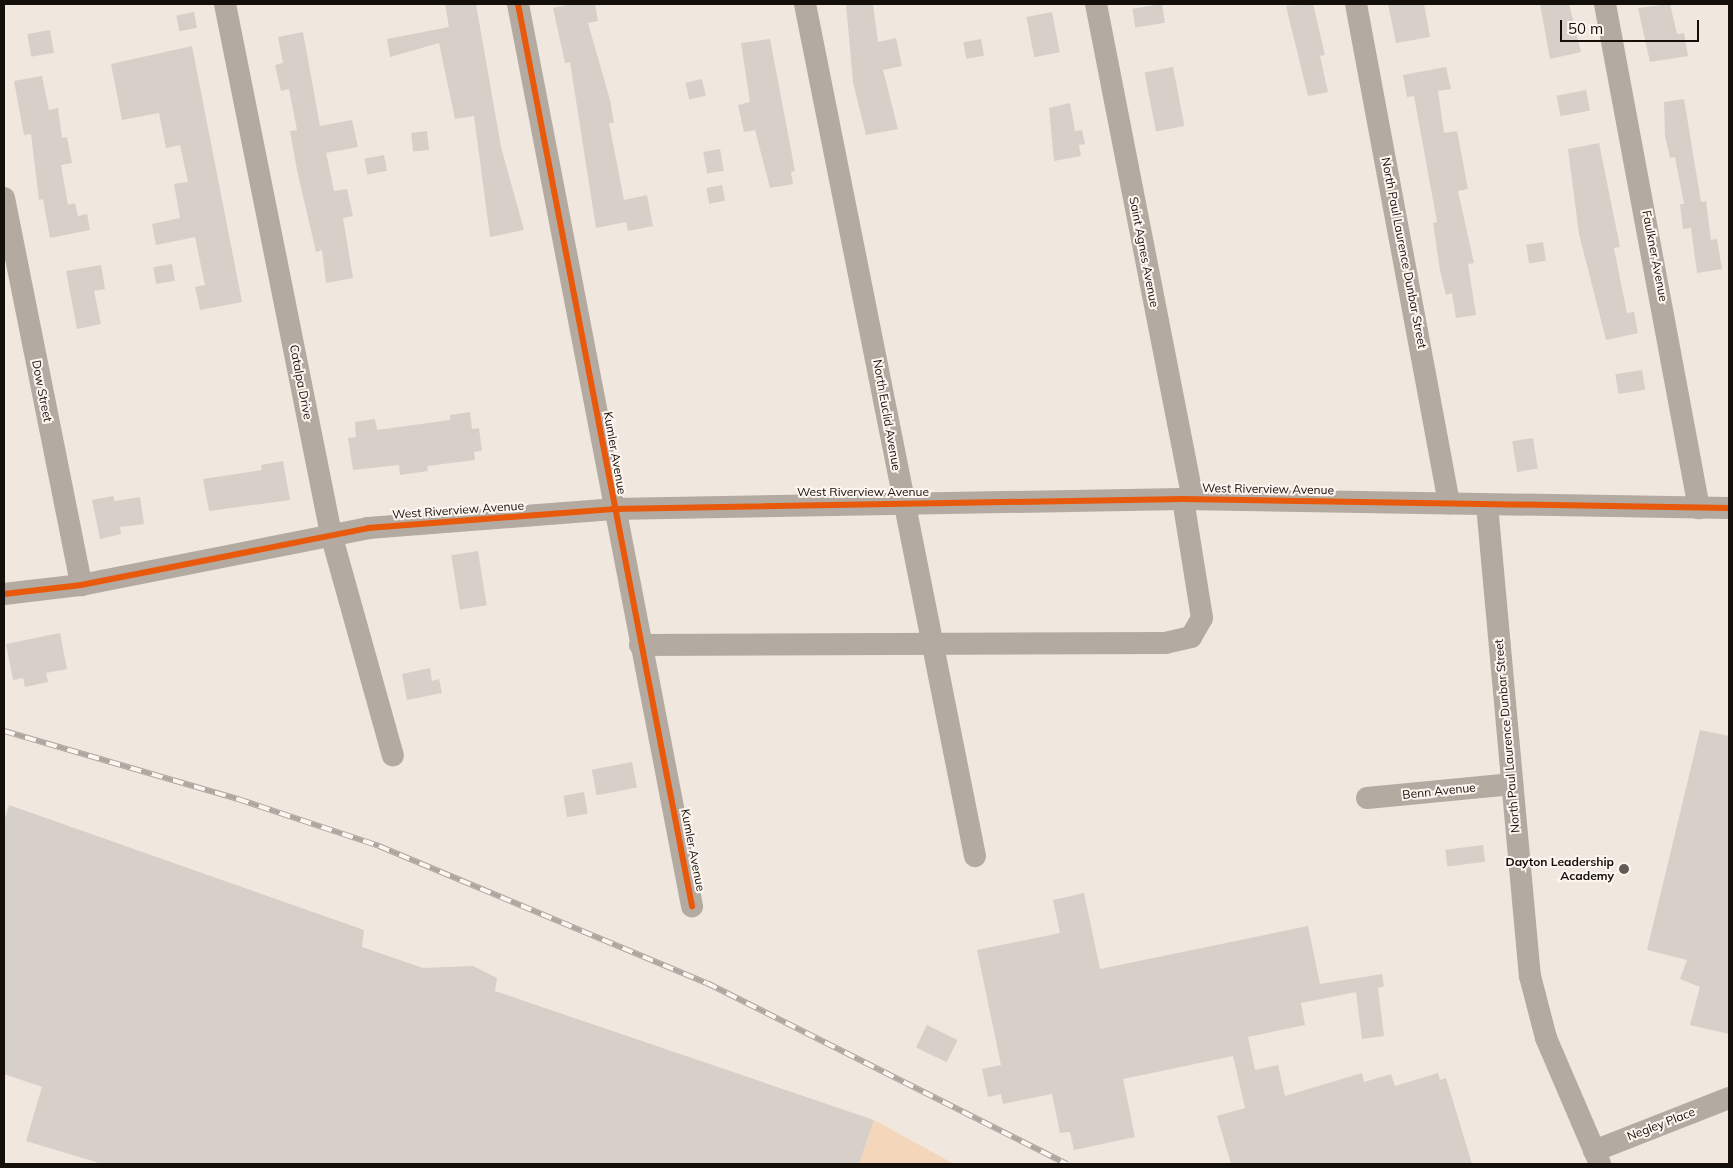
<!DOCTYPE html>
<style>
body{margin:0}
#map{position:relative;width:1733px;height:1168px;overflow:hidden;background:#f0e7de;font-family:Mulish,sans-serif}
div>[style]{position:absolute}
.green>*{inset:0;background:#f4d6ba}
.building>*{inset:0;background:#d7d0c9;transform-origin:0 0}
.minor>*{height:22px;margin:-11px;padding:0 11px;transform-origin:11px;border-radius:11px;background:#b3aaa1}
.rail>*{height:5.5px;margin-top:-2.75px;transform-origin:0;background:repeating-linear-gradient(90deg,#fdf5ef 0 11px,#afa69f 0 22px);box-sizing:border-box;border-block:1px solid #afa69f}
.cycleway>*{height:6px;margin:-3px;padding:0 3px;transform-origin:3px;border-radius:3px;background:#e8590c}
.dots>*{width:14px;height:14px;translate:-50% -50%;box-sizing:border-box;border:2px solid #fdf5ef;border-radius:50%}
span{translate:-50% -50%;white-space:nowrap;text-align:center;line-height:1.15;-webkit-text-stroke:4px #fdf5ef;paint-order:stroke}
.street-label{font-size:12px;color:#140f09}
.poi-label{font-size:12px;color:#140f09;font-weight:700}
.right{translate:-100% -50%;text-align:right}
.frame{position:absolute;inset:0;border:5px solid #140f09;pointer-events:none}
.scale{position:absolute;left:1560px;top:20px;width:139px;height:22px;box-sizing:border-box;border:2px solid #140f09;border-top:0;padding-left:6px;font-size:15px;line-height:18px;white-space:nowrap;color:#140f09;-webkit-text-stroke:4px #fdf5ef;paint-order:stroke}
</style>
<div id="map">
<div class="green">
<i style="clip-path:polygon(874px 1120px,954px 1164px,859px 1164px)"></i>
</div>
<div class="building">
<i style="clip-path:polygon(445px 4px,476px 4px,501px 147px,524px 230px,490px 237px,474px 116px,455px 119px,439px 43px,390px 57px,387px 39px,449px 27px)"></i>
<i style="clip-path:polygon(572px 4px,595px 4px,598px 21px,588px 23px,610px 100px,614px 123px,609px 123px,624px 200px,647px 195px,653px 226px,628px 231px,626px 222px,596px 228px,570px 62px,565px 63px,553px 8px)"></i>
<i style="clip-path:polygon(846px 4px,873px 4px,878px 42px,896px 38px,902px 66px,883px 70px,898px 129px,866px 135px,853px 82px)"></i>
<i style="left:1162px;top:4px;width:19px;height:30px;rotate:81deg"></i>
<i style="clip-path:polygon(1313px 4px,1325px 55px,1320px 56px,1328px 92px,1308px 96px,1286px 6px)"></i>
<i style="clip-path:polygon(1388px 4px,1424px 4px,1430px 37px,1396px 43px)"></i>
<i style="clip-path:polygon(1540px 4px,1569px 4px,1581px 52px,1550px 59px)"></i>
<i style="clip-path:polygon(1670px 4px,1677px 34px,1684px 33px,1688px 56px,1650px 62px,1638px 8px)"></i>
<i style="left:194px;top:12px;width:16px;height:18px;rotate:79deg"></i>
<i style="left:1052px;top:12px;width:41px;height:26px;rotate:79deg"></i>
<i style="left:50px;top:30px;width:23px;height:23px;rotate:80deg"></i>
<i style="clip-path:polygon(303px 32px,320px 126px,352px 120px,358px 147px,326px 153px,334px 191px,347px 189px,353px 216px,343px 218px,353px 278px,326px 283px,322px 250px,316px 252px,297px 170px,290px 131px,297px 130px,289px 89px,281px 91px,275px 65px,283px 63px,278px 37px)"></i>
<i style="clip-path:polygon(770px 39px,795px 171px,791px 172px,793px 184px,770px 188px,755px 130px,744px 132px,738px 105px,750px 102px,741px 43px)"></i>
<i style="left:981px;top:39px;width:17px;height:18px;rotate:80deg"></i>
<i style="clip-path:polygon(192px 46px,242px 302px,200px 310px,195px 287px,205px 285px,195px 237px,156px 245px,152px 224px,180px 218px,174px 184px,188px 182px,180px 145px,166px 148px,159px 113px,122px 120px,111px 64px)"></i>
<i style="left:1173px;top:67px;width:60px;height:29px;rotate:79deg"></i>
<i style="clip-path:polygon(1446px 67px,1451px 89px,1438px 91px,1444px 133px,1457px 131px,1468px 189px,1458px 191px,1474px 263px,1468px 264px,1476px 315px,1456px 318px,1452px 293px,1446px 295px,1440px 270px,1433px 223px,1437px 222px,1414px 96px,1407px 97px,1403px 75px)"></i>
<i style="clip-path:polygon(42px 76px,49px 110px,58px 108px,62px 138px,67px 137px,72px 163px,61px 165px,68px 205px,75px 203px,78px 216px,87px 214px,90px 230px,50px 238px,43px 199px,39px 200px,31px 134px,24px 135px,14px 81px)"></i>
<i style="left:702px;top:79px;width:17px;height:17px;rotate:77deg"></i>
<i style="left:1586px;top:90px;width:21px;height:30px;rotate:79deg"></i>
<i style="clip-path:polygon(1684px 99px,1701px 202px,1706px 201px,1711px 240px,1717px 239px,1722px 269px,1697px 273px,1691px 228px,1683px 229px,1680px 204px,1684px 204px,1675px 157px,1670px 158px,1665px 136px,1664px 102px)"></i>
<i style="clip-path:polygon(1070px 103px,1075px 131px,1082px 130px,1085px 144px,1079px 145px,1081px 156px,1054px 161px,1049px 108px)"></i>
<i style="left:427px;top:131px;width:19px;height:16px;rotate:84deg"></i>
<i style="clip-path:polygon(1599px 143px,1620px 247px,1614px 248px,1621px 284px,1627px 313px,1634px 312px,1638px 333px,1606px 340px,1579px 234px,1568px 149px)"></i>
<i style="left:720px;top:149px;width:22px;height:17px;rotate:80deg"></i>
<i style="left:384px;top:155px;width:16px;height:20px;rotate:79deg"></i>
<i style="left:722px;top:185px;width:16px;height:16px;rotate:79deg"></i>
<i style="left:1543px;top:242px;width:19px;height:17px;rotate:81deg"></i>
<i style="left:172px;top:264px;width:17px;height:19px;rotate:80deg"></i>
<i style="clip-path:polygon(101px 265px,105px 289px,94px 291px,101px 324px,77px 329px,66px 271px)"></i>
<i style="left:1642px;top:370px;width:20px;height:27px;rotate:81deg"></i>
<i style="clip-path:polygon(470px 412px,472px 429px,479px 428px,482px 451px,474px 452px,475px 460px,427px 466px,428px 471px,400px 475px,399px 465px,353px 470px,348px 438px,356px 437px,355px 422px,375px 419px,377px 430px,450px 420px,450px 415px)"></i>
<i style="left:1533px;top:438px;width:31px;height:21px;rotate:81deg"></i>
<i style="clip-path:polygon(283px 461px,290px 500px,209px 511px,203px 479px,262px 470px,261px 465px)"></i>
<i style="clip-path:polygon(113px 496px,115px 501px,140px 497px,144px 524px,120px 527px,121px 534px,100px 539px,92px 500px)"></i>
<i style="left:478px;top:551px;width:55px;height:27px;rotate:81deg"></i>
<i style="clip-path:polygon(60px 633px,67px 669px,46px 673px,48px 682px,25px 687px,23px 678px,13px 680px,6px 644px)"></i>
<i style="clip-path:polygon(430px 668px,432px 681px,439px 679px,442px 693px,407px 700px,402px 674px)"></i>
<i style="clip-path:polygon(1700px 730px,1729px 736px,1729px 1034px,1690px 1025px,1700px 987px,1680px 979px,1687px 960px,1647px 950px)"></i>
<i style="left:632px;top:762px;width:26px;height:41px;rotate:79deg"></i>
<i style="left:584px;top:792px;width:22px;height:21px;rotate:80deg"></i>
<i style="clip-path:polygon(9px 805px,364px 930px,362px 947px,423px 968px,473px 966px,497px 978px,495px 991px,874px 1120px,859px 1164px,102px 1164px,26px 1141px,42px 1087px,4px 1074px,4px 822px)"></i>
<i style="left:1483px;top:845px;width:17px;height:38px;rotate:83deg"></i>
<i style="clip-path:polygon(1084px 893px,1100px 969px,1308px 926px,1320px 984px,1382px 974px,1384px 986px,1378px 988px,1384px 1036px,1362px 1039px,1356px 992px,1301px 1003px,1305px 1025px,1248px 1037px,1255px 1070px,1278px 1065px,1285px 1096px,1362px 1073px,1364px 1082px,1391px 1074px,1395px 1086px,1438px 1073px,1440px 1080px,1446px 1078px,1472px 1164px,1231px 1164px,1217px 1116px,1245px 1108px,1233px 1056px,1123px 1079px,1135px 1137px,1074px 1150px,1070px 1132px,1060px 1133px,1052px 1094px,1003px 1104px,1001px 1094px,988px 1097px,982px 1069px,1001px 1065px,977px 950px,1060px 933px,1053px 900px)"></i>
<i style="left:927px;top:1025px;width:34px;height:25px;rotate:26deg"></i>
</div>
<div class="minor">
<i style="left:225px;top:4px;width:540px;rotate:78.69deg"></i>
<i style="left:331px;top:534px;width:230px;rotate:74.4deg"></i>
<i style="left:518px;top:4px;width:919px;rotate:79.08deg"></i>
<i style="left:805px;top:4px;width:869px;rotate:78.72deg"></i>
<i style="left:1096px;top:4px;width:505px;rotate:78.93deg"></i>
<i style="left:1356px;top:4px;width:508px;rotate:79.44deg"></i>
<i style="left:1605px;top:4px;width:513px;rotate:79.44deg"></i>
<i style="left:4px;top:198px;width:395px;rotate:78.7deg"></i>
<i style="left:1487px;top:505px;width:473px;rotate:84.8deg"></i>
<i style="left:1530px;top:976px;width:64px;rotate:75.5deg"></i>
<i style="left:1546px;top:1038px;width:137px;rotate:66.8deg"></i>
<i style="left:4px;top:594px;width:78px;rotate:-6.7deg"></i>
<i style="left:81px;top:585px;width:293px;rotate:-11.2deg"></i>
<i style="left:368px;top:528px;width:246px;rotate:-4.4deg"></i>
<i style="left:613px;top:509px;width:570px;rotate:-1.01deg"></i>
<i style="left:1183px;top:499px;width:546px;rotate:0.94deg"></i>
<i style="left:640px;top:645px;width:525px;rotate:-0.22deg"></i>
<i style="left:1165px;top:643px;width:27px;rotate:-13deg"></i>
<i style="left:1191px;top:637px;width:22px;rotate:-60deg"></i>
<i style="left:1202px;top:618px;width:121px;rotate:-99.1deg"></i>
<i style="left:1367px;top:798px;width:146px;rotate:-5.5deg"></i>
<i style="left:1594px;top:1151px;width:145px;rotate:-21.4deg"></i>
</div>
<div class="rail">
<i style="left:4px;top:731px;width:244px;rotate:16.2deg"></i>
<i style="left:238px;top:799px;width:149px;rotate:18.4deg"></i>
<i style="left:379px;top:846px;width:355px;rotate:22.7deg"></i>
<i style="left:707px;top:983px;width:403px;rotate:26.7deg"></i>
</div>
<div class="cycleway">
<i style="left:518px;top:4px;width:919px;rotate:79.08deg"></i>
<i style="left:4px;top:594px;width:78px;rotate:-6.7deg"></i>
<i style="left:81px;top:585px;width:293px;rotate:-11.2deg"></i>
<i style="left:368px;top:528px;width:246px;rotate:-4.4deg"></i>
<i style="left:613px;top:509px;width:570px;rotate:-1.01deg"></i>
<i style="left:1183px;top:499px;width:546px;rotate:0.94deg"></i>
</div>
<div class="dots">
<i style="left:1624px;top:869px;background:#615b54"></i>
</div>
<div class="street-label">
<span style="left:1144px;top:252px;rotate:79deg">Saint Agnes Avenue</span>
<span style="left:1404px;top:253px;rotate:79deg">North Paul Laurence Dunbar Street</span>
<span style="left:1655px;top:256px;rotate:79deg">Faulkner Avenue</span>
<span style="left:301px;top:382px;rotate:79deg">Catalpa Drive</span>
<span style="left:42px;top:391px;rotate:79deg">Dow Street</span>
<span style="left:887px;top:415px;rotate:80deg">North Euclid Avenue</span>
<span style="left:615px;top:453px;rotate:80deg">Kumler Avenue</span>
<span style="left:1268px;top:489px;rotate:1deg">West Riverview Avenue</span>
<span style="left:863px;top:492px">West Riverview Avenue</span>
<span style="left:458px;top:510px;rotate:-4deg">West Riverview Avenue</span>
<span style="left:1507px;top:736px;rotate:-95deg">North Paul Laurence Dunbar Street</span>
<span style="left:1439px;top:791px;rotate:-6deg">Benn Avenue</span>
<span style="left:693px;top:850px;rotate:79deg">Kumler Avenue</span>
<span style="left:1661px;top:1124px;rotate:-21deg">Negley Place</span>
</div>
<div class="poi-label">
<span class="right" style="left:1614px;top:869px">Dayton Leadership<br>Academy</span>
</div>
<div class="frame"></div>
<div class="scale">50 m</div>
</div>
